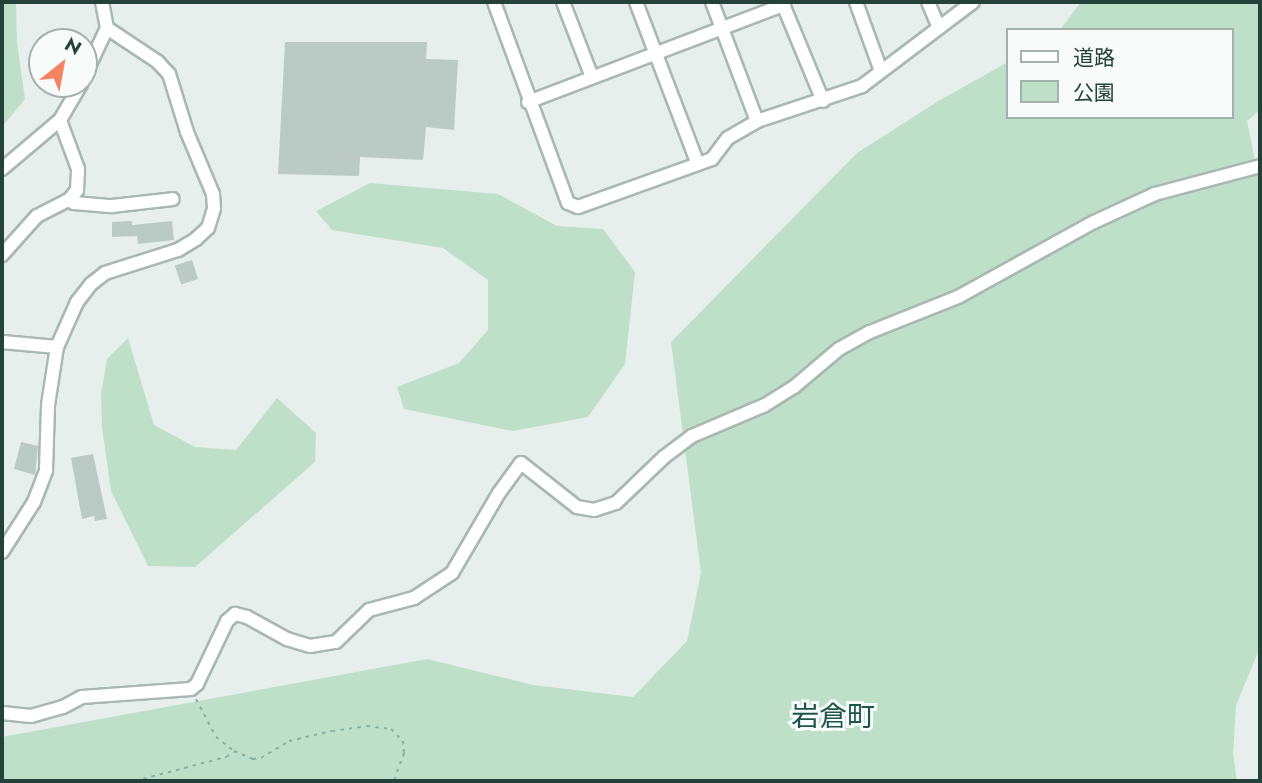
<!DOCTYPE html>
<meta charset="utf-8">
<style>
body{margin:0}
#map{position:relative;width:1262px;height:783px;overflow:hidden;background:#e6efeb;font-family:Jost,"Noto Sans JP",sans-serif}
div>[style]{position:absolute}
.green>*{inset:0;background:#bfe0c8}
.building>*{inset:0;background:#bbcac4;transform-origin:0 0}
.path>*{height:2px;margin-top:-1px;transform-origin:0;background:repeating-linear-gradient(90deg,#86b3a5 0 3.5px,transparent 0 8.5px)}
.roads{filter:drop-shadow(2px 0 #a8b8b2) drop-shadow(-2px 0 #a8b8b2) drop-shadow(0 2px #a8b8b2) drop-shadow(0 -2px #a8b8b2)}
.minor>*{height:12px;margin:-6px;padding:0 6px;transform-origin:6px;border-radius:6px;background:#fff}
span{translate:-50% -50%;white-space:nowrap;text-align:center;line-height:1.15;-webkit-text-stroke:6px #f7fbf9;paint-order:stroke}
.quarter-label{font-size:28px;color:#1f5548}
.frame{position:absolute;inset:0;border:4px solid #24423a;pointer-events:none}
.legend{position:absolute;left:1006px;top:28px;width:228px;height:91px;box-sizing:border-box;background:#f7fbf9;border:2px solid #a3b1ad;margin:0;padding:9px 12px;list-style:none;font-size:21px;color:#24423a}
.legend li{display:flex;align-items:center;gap:14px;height:35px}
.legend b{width:35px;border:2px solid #a3b1ad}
.north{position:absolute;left:28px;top:28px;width:70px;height:70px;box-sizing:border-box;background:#f7fbf9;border:2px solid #a3b1ad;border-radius:50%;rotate:31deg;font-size:19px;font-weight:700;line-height:28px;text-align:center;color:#24423a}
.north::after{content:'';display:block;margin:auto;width:24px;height:32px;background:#f4845f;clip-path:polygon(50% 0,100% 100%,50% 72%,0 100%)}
</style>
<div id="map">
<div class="green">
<i style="clip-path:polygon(2px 2px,16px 2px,17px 43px,25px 99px,2px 127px)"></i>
<i style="clip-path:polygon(1081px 2px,1260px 2px,1260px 110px,1247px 121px,1260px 185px,1260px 648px,1236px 705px,1233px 754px,1237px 781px,2px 781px,2px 737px,427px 659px,533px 685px,633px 697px,687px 641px,701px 573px,671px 342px,857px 153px,940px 100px,1008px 62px,1008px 117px,1232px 117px,1232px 30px,1060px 30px)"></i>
<i style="clip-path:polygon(370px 183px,498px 194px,557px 226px,603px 229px,635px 272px,625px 364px,588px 417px,513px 431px,404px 409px,397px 387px,459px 363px,488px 330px,488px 280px,443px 248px,332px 230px,316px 211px)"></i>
<i style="clip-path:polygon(128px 338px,154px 425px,195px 447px,236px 450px,277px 398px,316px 433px,315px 462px,195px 567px,148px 566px,111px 491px,102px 427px,101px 394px,107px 359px)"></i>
</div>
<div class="building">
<i style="clip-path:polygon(285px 42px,427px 42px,426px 59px,458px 60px,454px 130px,426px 127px,423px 160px,360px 157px,359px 176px,278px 174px)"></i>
<i style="clip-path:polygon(132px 221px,132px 225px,172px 221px,174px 240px,138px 244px,137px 236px,112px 237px,112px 222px)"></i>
<i style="left:192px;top:260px;width:20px;height:18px;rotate:72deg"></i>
<i style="clip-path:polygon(21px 442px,38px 446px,35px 475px,14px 469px)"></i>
<i style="clip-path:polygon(93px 454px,107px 519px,95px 521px,94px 516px,82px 519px,71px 458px)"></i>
</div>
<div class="path">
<i style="left:196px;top:699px;width:43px;rotate:62.2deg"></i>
<i style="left:216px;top:737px;width:23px;rotate:38deg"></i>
<i style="left:234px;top:751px;width:21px;rotate:23deg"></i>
<i style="left:253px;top:759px;width:8px;rotate:-7deg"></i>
<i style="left:261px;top:758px;width:33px;rotate:-31deg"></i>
<i style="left:289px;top:741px;width:44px;rotate:-13.1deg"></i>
<i style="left:332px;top:731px;width:35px;rotate:-8deg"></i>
<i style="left:367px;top:726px;width:24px;rotate:7deg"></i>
<i style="left:391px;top:729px;width:17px;rotate:45deg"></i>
<i style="left:403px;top:741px;width:12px;rotate:85deg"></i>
<i style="left:404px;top:753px;width:30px;rotate:110deg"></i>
<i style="left:135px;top:781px;width:94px;rotate:-14.8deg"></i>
<i style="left:226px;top:757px;width:9px;rotate:-32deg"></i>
</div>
<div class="roads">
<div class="minor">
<i style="left:494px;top:2px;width:214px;rotate:69.8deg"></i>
<i style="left:568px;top:203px;width:11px;rotate:22deg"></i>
<i style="left:578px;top:207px;width:142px;rotate:-19.7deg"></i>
<i style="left:712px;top:159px;width:26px;rotate:-53deg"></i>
<i style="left:728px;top:138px;width:34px;rotate:-30deg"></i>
<i style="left:757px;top:121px;width:111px;rotate:-18.4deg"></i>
<i style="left:862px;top:86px;width:139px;rotate:-37.1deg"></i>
<i style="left:563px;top:2px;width:80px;rotate:68.9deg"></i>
<i style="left:636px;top:2px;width:171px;rotate:69.1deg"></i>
<i style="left:712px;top:2px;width:127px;rotate:69.3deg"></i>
<i style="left:782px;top:2px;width:107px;rotate:67.5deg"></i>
<i style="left:856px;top:2px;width:73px;rotate:70.1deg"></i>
<i style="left:928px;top:2px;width:26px;rotate:67deg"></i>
<i style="left:84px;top:77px;width:54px;rotate:-64.9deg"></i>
<i style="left:107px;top:28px;width:26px;rotate:-101deg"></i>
<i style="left:528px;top:102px;width:274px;rotate:-20.8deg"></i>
<i style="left:2px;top:169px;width:76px;rotate:-40.2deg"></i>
<i style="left:60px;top:120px;width:42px;rotate:-59.7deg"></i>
<i style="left:69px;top:200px;width:6px;rotate:31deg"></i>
<i style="left:74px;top:203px;width:38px;rotate:5deg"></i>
<i style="left:112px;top:206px;width:61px;rotate:-6.5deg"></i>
<i style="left:2px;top:255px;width:52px;rotate:-48.1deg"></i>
<i style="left:37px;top:216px;width:36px;rotate:-27deg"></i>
<i style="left:69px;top:200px;width:13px;rotate:-51deg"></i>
<i style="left:77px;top:190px;width:21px;rotate:-87deg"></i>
<i style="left:78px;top:169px;width:52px;rotate:-110.2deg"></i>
<i style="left:2px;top:342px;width:55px;rotate:5.2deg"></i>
<i style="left:2px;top:552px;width:59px;rotate:-57.4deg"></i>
<i style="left:34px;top:502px;width:34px;rotate:-69deg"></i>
<i style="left:46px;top:470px;width:65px;rotate:-88.2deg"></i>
<i style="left:48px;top:405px;width:59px;rotate:-81.2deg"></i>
<i style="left:57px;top:347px;width:49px;rotate:-66deg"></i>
<i style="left:77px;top:302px;width:23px;rotate:-52deg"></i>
<i style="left:91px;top:284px;width:18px;rotate:-38deg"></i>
<i style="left:105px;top:273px;width:77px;rotate:-17.5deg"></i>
<i style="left:178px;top:250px;width:21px;rotate:-31deg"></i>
<i style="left:196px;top:239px;width:16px;rotate:-43deg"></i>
<i style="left:208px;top:228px;width:21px;rotate:-73deg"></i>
<i style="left:214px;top:208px;width:14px;rotate:-94deg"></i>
<i style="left:213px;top:194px;width:67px;rotate:-112.8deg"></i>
<i style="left:187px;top:132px;width:61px;rotate:-107.2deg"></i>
<i style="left:169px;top:74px;width:16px;rotate:-133deg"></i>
<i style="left:158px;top:62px;width:61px;rotate:-146.3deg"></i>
<i style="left:2px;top:713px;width:29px;rotate:6deg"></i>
<i style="left:31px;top:716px;width:33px;rotate:-16deg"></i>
<i style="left:63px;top:707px;width:21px;rotate:-28deg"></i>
<i style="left:82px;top:697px;width:109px;rotate:-4.2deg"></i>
<i style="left:191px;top:689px;width:8px;rotate:-40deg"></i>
<i style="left:197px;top:684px;width:70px;rotate:-64.5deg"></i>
<i style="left:227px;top:621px;width:11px;rotate:-41deg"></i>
<i style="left:235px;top:614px;width:12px;rotate:14deg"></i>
<i style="left:247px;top:617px;width:46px;rotate:28.8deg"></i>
<i style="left:287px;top:639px;width:24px;rotate:17deg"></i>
<i style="left:310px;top:646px;width:26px;rotate:-9deg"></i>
<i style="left:336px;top:642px;width:46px;rotate:-44.1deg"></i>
<i style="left:369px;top:610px;width:47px;rotate:-14.9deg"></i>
<i style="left:414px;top:598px;width:45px;rotate:-33.3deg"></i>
<i style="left:452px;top:573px;width:93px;rotate:-59.6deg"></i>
<i style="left:499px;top:493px;width:37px;rotate:-54deg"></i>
<i style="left:521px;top:463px;width:71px;rotate:38.2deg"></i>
<i style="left:577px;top:507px;width:17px;rotate:10deg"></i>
<i style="left:594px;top:510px;width:23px;rotate:-18deg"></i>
<i style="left:616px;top:503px;width:66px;rotate:-43.8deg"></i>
<i style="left:664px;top:457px;width:35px;rotate:-37deg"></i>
<i style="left:692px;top:436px;width:79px;rotate:-23deg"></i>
<i style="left:765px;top:405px;width:34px;rotate:-32deg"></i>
<i style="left:794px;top:387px;width:59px;rotate:-40.2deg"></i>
<i style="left:839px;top:349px;width:35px;rotate:-29deg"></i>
<i style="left:870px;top:332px;width:95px;rotate:-21.7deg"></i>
<i style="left:958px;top:297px;width:155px;rotate:-28.9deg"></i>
<i style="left:1094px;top:222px;width:67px;rotate:-24.7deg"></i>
<i style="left:1155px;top:194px;width:109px;rotate:-14.9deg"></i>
</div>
</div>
<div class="quarter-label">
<span style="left:833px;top:717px">岩倉町</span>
</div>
<div class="frame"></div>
<ul class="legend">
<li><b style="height:9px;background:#fff"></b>道路</li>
<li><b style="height:19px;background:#bfe0c8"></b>公園</li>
</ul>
<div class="north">N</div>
</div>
